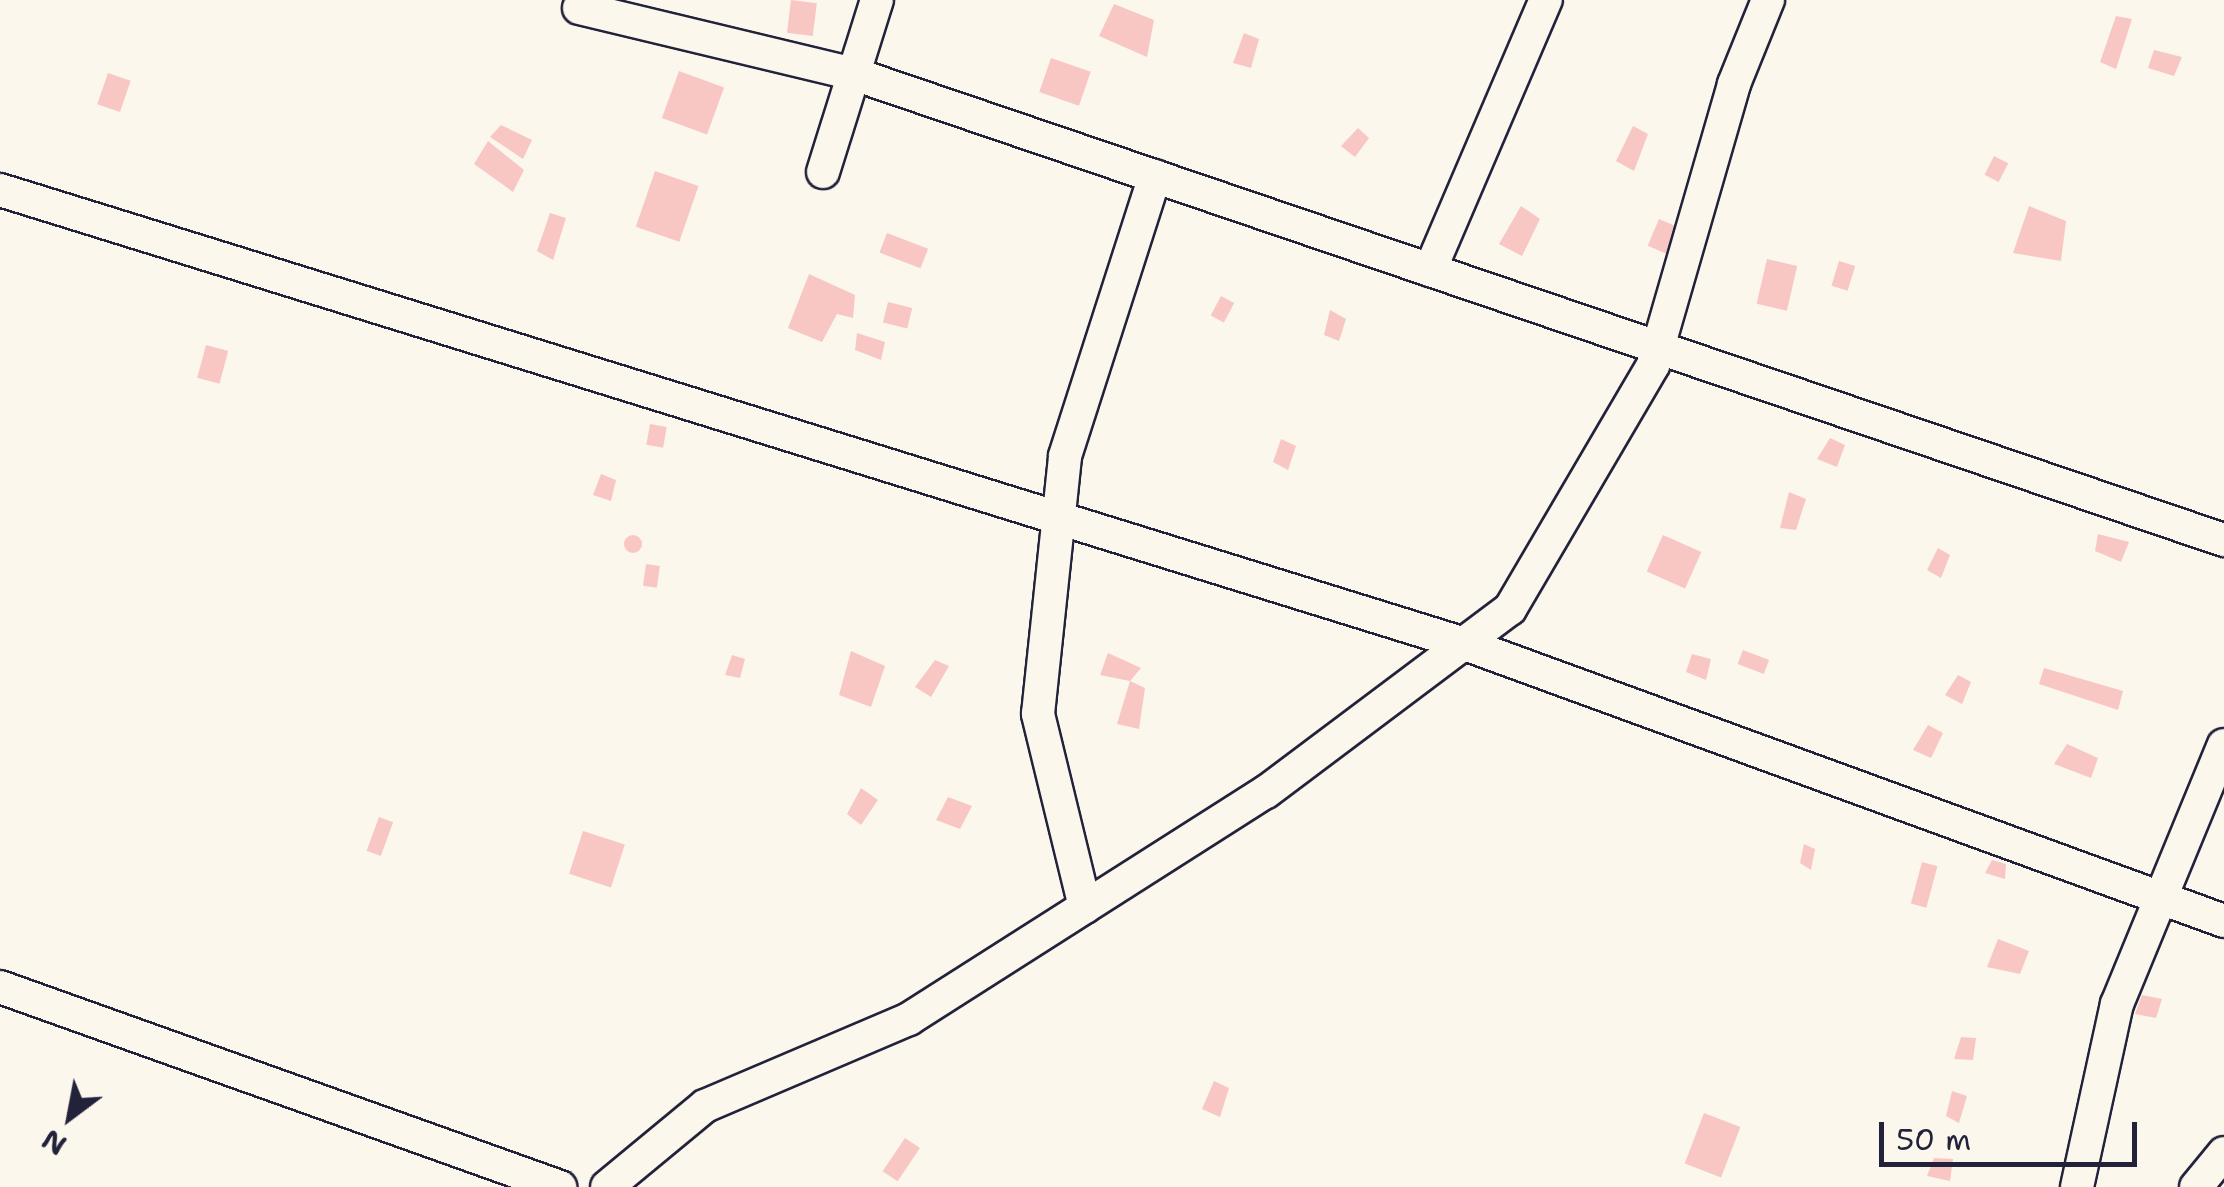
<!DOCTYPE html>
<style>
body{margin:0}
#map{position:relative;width:2224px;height:1187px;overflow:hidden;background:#fbf7ec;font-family:"Shantell Sans",sans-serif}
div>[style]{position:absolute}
.building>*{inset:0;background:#f8c7c4;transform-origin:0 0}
.round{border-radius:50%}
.roads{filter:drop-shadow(2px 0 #22223b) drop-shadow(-2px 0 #22223b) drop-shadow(0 2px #22223b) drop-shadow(0 -2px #22223b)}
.street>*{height:32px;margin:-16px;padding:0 16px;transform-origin:16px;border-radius:16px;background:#fbf7ec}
span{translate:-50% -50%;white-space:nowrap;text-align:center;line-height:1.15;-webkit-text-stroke:8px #fbf7ec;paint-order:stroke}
.north{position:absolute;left:20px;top:1067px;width:100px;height:100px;-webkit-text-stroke:8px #fbf7ec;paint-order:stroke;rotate:212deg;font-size:28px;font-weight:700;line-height:40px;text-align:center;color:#22223b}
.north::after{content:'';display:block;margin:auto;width:35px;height:45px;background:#22223b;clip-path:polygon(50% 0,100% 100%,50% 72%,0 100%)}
.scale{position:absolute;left:1879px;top:1122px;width:258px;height:45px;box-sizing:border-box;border:5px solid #22223b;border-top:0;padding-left:12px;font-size:30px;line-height:35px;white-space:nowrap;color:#22223b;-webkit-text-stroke:8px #fbf7ec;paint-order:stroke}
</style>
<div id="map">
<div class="building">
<i style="left:791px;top:0;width:26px;height:33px;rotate:7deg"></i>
<i style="clip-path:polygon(1114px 4px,1154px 20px,1147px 57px,1099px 36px)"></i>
<i style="clip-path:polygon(2116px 16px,2132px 19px,2116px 69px,2100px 62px)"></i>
<i style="clip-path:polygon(1244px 33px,1259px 39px,1251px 68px,1233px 63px)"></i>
<i style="clip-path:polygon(2154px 50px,2182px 57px,2174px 76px,2148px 68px)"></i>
<i style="left:1051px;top:58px;width:42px;height:36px;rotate:19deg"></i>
<i style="left:679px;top:71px;width:48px;height:50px;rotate:20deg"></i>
<i style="left:108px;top:73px;width:24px;height:33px;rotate:19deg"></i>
<i style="clip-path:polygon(501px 125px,532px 140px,523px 159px,490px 137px)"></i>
<i style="clip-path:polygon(1633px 126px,1648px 134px,1634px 171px,1616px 161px)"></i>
<i style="clip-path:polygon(1358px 128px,1369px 138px,1355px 157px,1341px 146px)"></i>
<i style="clip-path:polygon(488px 141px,524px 170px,513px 192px,474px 164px)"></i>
<i style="left:1994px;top:156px;width:16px;height:21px;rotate:27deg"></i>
<i style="left:655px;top:171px;width:46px;height:59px;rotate:19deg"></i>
<i style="clip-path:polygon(1521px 206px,1540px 219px,1522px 256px,1499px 244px)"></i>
<i style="clip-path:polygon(2029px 206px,2066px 221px,2061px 261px,2013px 253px)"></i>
<i style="clip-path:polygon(550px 213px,566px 218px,553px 260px,537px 251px)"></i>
<i style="left:1659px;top:219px;width:21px;height:29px;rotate:23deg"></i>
<i style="left:887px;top:233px;width:44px;height:21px;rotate:21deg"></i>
<i style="left:1767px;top:259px;width:31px;height:46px;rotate:13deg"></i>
<i style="left:1839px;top:261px;width:17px;height:26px;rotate:17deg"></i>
<i style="clip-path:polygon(809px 274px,855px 295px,853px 318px,837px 314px,822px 342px,788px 328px)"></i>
<i style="left:1221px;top:296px;width:15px;height:22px;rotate:28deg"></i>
<i style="left:888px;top:302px;width:25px;height:21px;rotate:14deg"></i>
<i style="clip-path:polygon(1330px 310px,1346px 319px,1339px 341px,1324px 335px)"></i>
<i style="clip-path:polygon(857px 333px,885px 342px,881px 360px,855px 350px)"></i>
<i style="left:206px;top:345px;width:23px;height:34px;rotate:15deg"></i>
<i style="left:650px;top:424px;width:17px;height:21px;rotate:10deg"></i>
<i style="clip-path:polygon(1830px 438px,1845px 445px,1837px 467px,1817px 459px)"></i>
<i style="clip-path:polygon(1281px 439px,1296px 446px,1288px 470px,1273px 462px)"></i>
<i style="clip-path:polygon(601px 474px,616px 480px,611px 501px,593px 495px)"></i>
<i style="clip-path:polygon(1789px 492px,1806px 499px,1796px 530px,1780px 528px)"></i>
<i style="clip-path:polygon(2098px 534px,2129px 542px,2121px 562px,2095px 551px)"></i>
<i style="left:1663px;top:535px;width:42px;height:40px;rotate:24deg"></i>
<i class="round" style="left:624px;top:535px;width:18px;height:18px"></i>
<i style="clip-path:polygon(1938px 548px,1950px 555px,1941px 578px,1927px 570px)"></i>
<i style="left:646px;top:564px;width:14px;height:22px;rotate:8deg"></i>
<i style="left:1743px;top:650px;width:28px;height:15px;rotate:21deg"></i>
<i style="clip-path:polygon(851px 651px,885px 666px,871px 707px,839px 695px)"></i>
<i style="clip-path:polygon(1108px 653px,1141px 668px,1130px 681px,1100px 675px)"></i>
<i style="clip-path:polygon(1692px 654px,1711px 659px,1706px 680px,1686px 672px)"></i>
<i style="clip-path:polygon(732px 655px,745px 659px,740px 678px,725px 675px)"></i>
<i style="clip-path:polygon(935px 660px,949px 666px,931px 697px,915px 687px)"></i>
<i style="clip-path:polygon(2044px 668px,2123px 691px,2118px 710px,2039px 684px)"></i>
<i style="clip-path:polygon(1958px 675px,1971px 682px,1962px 704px,1945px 695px)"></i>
<i style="clip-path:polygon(1130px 681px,1145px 688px,1139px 729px,1117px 724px)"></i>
<i style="clip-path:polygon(1928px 725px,1943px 733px,1931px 758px,1913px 750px)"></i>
<i style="clip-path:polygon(2067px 744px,2098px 758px,2091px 778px,2054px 764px)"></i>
<i style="clip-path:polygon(861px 788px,878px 800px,861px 825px,847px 814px)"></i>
<i style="clip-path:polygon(948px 797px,972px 806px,960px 829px,936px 820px)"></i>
<i style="left:379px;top:817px;width:15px;height:36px;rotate:20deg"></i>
<i style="left:583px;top:831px;width:44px;height:45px;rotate:18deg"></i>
<i style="clip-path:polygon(1804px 844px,1815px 849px,1811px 870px,1800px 863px)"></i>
<i style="clip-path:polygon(1992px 860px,2006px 864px,2005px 879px,1985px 873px)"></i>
<i style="left:1922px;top:862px;width:16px;height:43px;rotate:15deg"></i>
<i style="clip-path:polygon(1998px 939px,2029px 951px,2020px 974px,1987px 967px)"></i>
<i style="clip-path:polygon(2142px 995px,2162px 999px,2156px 1018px,2135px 1014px)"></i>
<i style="clip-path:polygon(1961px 1037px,1976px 1038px,1973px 1060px,1954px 1059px)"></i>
<i style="clip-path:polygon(1214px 1081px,1229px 1088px,1220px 1117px,1202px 1109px)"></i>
<i style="clip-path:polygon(1952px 1091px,1967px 1096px,1959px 1123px,1946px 1116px)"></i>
<i style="left:1704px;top:1113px;width:39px;height:54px;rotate:21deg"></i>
<i style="left:905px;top:1138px;width:18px;height:40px;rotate:34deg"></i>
<i style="clip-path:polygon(1934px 1158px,1953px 1159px,1950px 1181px,1927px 1176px)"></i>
</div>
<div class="roads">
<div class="street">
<i style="left:579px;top:8px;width:283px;rotate:13.5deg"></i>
<i style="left:854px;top:74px;width:1447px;rotate:18.79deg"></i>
<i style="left:823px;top:172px;width:180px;rotate:-72.6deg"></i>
<i style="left:0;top:190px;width:1534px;rotate:17.22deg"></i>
<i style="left:1465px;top:644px;width:808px;rotate:20.05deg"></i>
<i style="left:1430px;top:270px;width:294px;rotate:-66.8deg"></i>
<i style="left:1085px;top:907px;width:199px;rotate:-103.7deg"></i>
<i style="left:1038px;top:714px;width:259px;rotate:-84deg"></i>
<i style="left:1065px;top:456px;width:294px;rotate:-72.2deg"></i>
<i style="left:0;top:987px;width:595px;rotate:19.65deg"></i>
<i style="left:607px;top:1187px;width:127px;rotate:-39.6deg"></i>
<i style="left:705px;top:1106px;width:222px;rotate:-23.1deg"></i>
<i style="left:909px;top:1019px;width:423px;rotate:-32.5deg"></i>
<i style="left:1266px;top:792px;width:305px;rotate:-36.9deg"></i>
<i style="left:1510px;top:609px;width:283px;rotate:-59.6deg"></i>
<i style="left:1653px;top:365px;width:292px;rotate:-73.9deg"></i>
<i style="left:1734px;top:84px;width:91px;rotate:-68deg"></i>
<i style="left:2077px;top:1187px;width:187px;rotate:-77.7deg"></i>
<i style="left:2117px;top:1004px;width:280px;rotate:-67.6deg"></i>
<i style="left:2196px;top:1187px;width:44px;rotate:-50.5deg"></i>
</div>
</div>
<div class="north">N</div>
<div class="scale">50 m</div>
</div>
